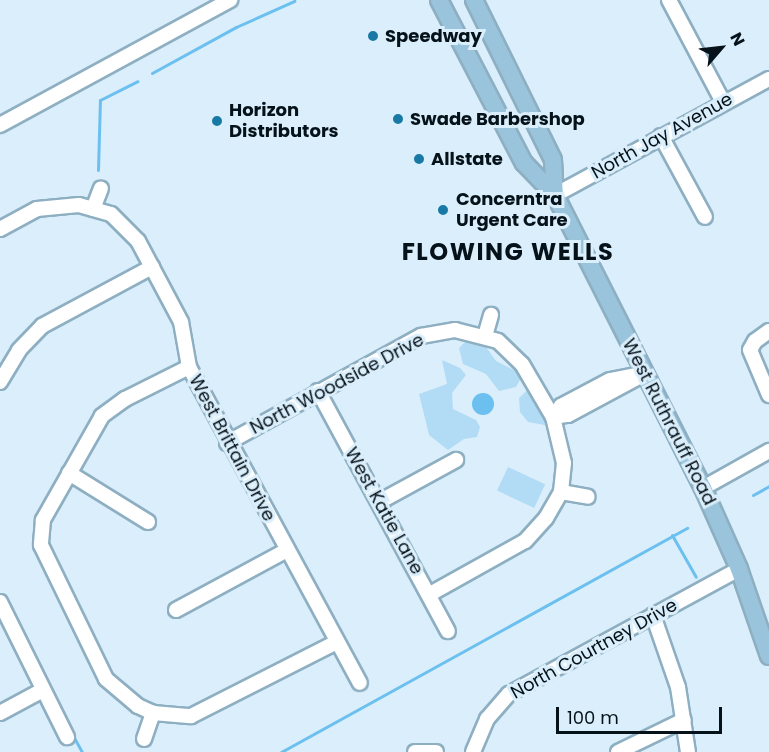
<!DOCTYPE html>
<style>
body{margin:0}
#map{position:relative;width:769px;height:752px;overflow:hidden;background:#daeefb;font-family:Poppins,sans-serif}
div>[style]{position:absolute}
.green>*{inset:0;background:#b2dcf5;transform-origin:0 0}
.water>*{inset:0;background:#6cc0ef}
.round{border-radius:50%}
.stream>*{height:3px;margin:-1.5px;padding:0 1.5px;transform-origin:1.5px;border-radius:1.5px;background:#6cc0ef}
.roads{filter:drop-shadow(2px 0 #8eafc2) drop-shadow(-2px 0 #8eafc2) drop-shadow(0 2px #8eafc2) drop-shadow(0 -2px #8eafc2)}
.minor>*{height:14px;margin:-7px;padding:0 7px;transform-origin:7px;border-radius:7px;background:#fff}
.major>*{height:16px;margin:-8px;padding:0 8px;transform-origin:8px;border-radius:8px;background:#9ac4dc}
.dots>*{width:16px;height:16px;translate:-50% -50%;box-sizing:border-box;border:3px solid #daeefb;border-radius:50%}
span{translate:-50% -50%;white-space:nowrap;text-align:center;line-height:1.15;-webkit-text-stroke:6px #daeefb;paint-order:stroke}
.poi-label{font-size:18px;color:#061219;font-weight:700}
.left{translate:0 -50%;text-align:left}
.street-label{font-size:18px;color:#061219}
.district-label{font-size:24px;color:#061219;font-weight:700;letter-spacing:1.5px}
.north{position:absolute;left:691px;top:18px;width:60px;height:60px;-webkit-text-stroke:4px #daeefb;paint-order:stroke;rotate:62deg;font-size:16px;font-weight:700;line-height:24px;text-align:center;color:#061219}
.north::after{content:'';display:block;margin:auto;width:21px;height:27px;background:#061219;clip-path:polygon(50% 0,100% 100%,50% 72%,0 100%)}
.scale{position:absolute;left:556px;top:707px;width:166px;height:27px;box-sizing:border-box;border:3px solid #061219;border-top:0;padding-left:8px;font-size:18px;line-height:21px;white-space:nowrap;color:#061219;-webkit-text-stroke:4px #daeefb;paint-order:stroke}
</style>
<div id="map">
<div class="green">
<i style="clip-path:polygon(467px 340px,484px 344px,496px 361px,518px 372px,520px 380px,516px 387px,499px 391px,486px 374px,463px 364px,459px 348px)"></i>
<i style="clip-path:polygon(442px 360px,460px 368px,466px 375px,452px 393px,453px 409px,476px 420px,480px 427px,477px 437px,464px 439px,448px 450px,429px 435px,419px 394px,447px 384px)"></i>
<i style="clip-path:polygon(531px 387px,550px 426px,528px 422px,520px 412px,519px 398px)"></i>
<i style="left:508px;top:467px;width:41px;height:26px;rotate:25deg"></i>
</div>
<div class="water">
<i class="round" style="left:472px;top:393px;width:22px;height:22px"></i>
</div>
<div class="stream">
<i style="left:152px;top:73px;width:96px;rotate:-28.7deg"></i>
<i style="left:236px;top:27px;width:64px;rotate:-24.1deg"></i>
<i style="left:98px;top:170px;width:70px;rotate:-88.4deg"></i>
<i style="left:100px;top:100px;width:42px;rotate:-26.6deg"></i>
<i style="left:753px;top:495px;width:18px;rotate:-29deg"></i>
<i style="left:672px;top:535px;width:48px;rotate:60.3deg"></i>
<i style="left:72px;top:734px;width:21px;rotate:61deg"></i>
<i style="left:281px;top:752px;width:464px;rotate:-28.9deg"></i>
</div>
<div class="roads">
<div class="minor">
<i style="left:669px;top:0;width:115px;rotate:62.1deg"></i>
<i style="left:0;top:125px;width:262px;rotate:-28.5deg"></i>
<i style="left:661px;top:136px;width:92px;rotate:61.5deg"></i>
<i style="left:555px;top:195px;width:243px;rotate:-28.5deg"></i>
<i style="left:93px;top:209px;width:22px;rotate:-69deg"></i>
<i style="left:0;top:229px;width:42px;rotate:-28.4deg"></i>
<i style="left:37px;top:209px;width:42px;rotate:-5.4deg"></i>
<i style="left:79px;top:205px;width:33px;rotate:16deg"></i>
<i style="left:111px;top:214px;width:38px;rotate:45deg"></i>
<i style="left:138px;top:241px;width:92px;rotate:62deg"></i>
<i style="left:181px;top:322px;width:46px;rotate:79.9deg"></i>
<i style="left:189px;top:367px;width:359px;rotate:61.6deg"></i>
<i style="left:769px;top:331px;width:17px;rotate:144deg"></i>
<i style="left:755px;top:341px;width:10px;rotate:119deg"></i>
<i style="left:750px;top:350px;width:49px;rotate:67.1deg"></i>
<i style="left:485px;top:336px;width:22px;rotate:-74deg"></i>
<i style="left:189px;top:367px;width:72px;rotate:153.4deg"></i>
<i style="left:125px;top:399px;width:29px;rotate:144deg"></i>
<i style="left:102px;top:416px;width:120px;rotate:119.6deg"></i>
<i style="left:43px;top:520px;width:25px;rotate:95deg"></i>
<i style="left:41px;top:545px;width:149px;rotate:64.1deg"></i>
<i style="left:106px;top:679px;width:42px;rotate:40.2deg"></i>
<i style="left:138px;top:706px;width:17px;rotate:25deg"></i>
<i style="left:153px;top:713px;width:38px;rotate:5deg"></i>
<i style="left:191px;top:716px;width:164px;rotate:-26.9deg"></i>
<i style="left:0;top:382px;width:37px;rotate:-59deg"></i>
<i style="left:19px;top:350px;width:33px;rotate:-46deg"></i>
<i style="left:42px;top:326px;width:125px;rotate:-28.2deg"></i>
<i style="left:318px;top:391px;width:273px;rotate:61.6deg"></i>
<i style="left:553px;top:417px;width:14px;rotate:-54deg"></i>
<i style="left:561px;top:406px;width:55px;rotate:-28deg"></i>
<i style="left:610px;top:380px;width:36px;rotate:-11deg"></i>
<i style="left:553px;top:417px;width:15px;rotate:-8deg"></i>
<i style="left:568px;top:415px;width:78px;rotate:-28.2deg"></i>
<i style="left:227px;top:443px;width:222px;rotate:-28.9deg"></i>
<i style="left:421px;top:336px;width:35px;rotate:-10deg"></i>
<i style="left:455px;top:330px;width:44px;rotate:14.3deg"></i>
<i style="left:498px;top:341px;width:33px;rotate:44deg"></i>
<i style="left:522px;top:364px;width:61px;rotate:59.7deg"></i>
<i style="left:553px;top:417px;width:47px;rotate:76.6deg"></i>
<i style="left:564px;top:463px;width:29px;rotate:96deg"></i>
<i style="left:561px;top:492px;width:30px;rotate:120deg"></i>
<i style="left:546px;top:518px;width:31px;rotate:132deg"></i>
<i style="left:525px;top:541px;width:109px;rotate:150.8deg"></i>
<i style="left:69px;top:473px;width:93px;rotate:31.8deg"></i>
<i style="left:703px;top:488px;width:76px;rotate:-29.3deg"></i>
<i style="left:561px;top:492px;width:27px;rotate:10deg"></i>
<i style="left:379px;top:502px;width:88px;rotate:-28.6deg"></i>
<i style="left:0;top:602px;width:151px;rotate:63.6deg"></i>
<i style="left:176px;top:610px;width:126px;rotate:-28.4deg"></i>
<i style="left:653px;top:615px;width:76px;rotate:70.9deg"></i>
<i style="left:678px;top:687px;width:66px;rotate:81.3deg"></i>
<i style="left:0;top:713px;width:47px;rotate:-28.2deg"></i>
<i style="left:144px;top:739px;width:28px;rotate:-71deg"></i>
<i style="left:415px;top:752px;width:21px"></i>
<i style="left:473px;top:752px;width:36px;rotate:-67deg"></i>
<i style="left:487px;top:719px;width:33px;rotate:-49deg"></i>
<i style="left:509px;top:694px;width:262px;rotate:-28.5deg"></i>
<i style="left:618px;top:752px;width:73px;rotate:-25.9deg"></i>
</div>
<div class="major">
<i style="left:439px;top:0;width:184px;rotate:62.5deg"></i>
<i style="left:524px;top:163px;width:45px;rotate:45.9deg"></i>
<i style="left:555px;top:195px;width:328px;rotate:63.2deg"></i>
<i style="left:703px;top:488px;width:89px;rotate:66deg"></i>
<i style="left:739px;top:569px;width:92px;rotate:71deg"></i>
<i style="left:474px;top:0;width:178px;rotate:63.7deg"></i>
<i style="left:553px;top:160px;width:35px;rotate:87deg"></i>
</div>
</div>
<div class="dots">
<i style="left:373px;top:36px;background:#1879a5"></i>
<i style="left:398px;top:119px;background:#1879a5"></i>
<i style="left:217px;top:121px;background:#1879a5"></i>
<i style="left:419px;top:159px;background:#1879a5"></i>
<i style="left:443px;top:210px;background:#1879a5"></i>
</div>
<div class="poi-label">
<span class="left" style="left:385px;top:36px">Speedway</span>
<span class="left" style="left:229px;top:121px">Horizon<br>Distributors</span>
<span class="left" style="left:410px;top:119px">Swade Barbershop</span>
<span class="left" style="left:431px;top:159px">Allstate</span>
<span class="left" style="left:456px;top:210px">Concerntra<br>Urgent Care</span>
</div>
<div class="street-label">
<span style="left:662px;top:136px;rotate:-29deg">North Jay Avenue</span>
<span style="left:337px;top:384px;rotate:-28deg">North Woodside Drive</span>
<span style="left:669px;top:422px;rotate:63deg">West Ruthrauff Road</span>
<span style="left:232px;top:448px;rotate:62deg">West Brittain Drive</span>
<span style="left:384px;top:511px;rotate:61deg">West Katie Lane</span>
<span style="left:594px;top:649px;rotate:-29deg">North Courtney Drive</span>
</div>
<div class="district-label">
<span style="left:508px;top:252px">FLOWING WELLS</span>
</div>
<div class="north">N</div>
<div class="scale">100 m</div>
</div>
